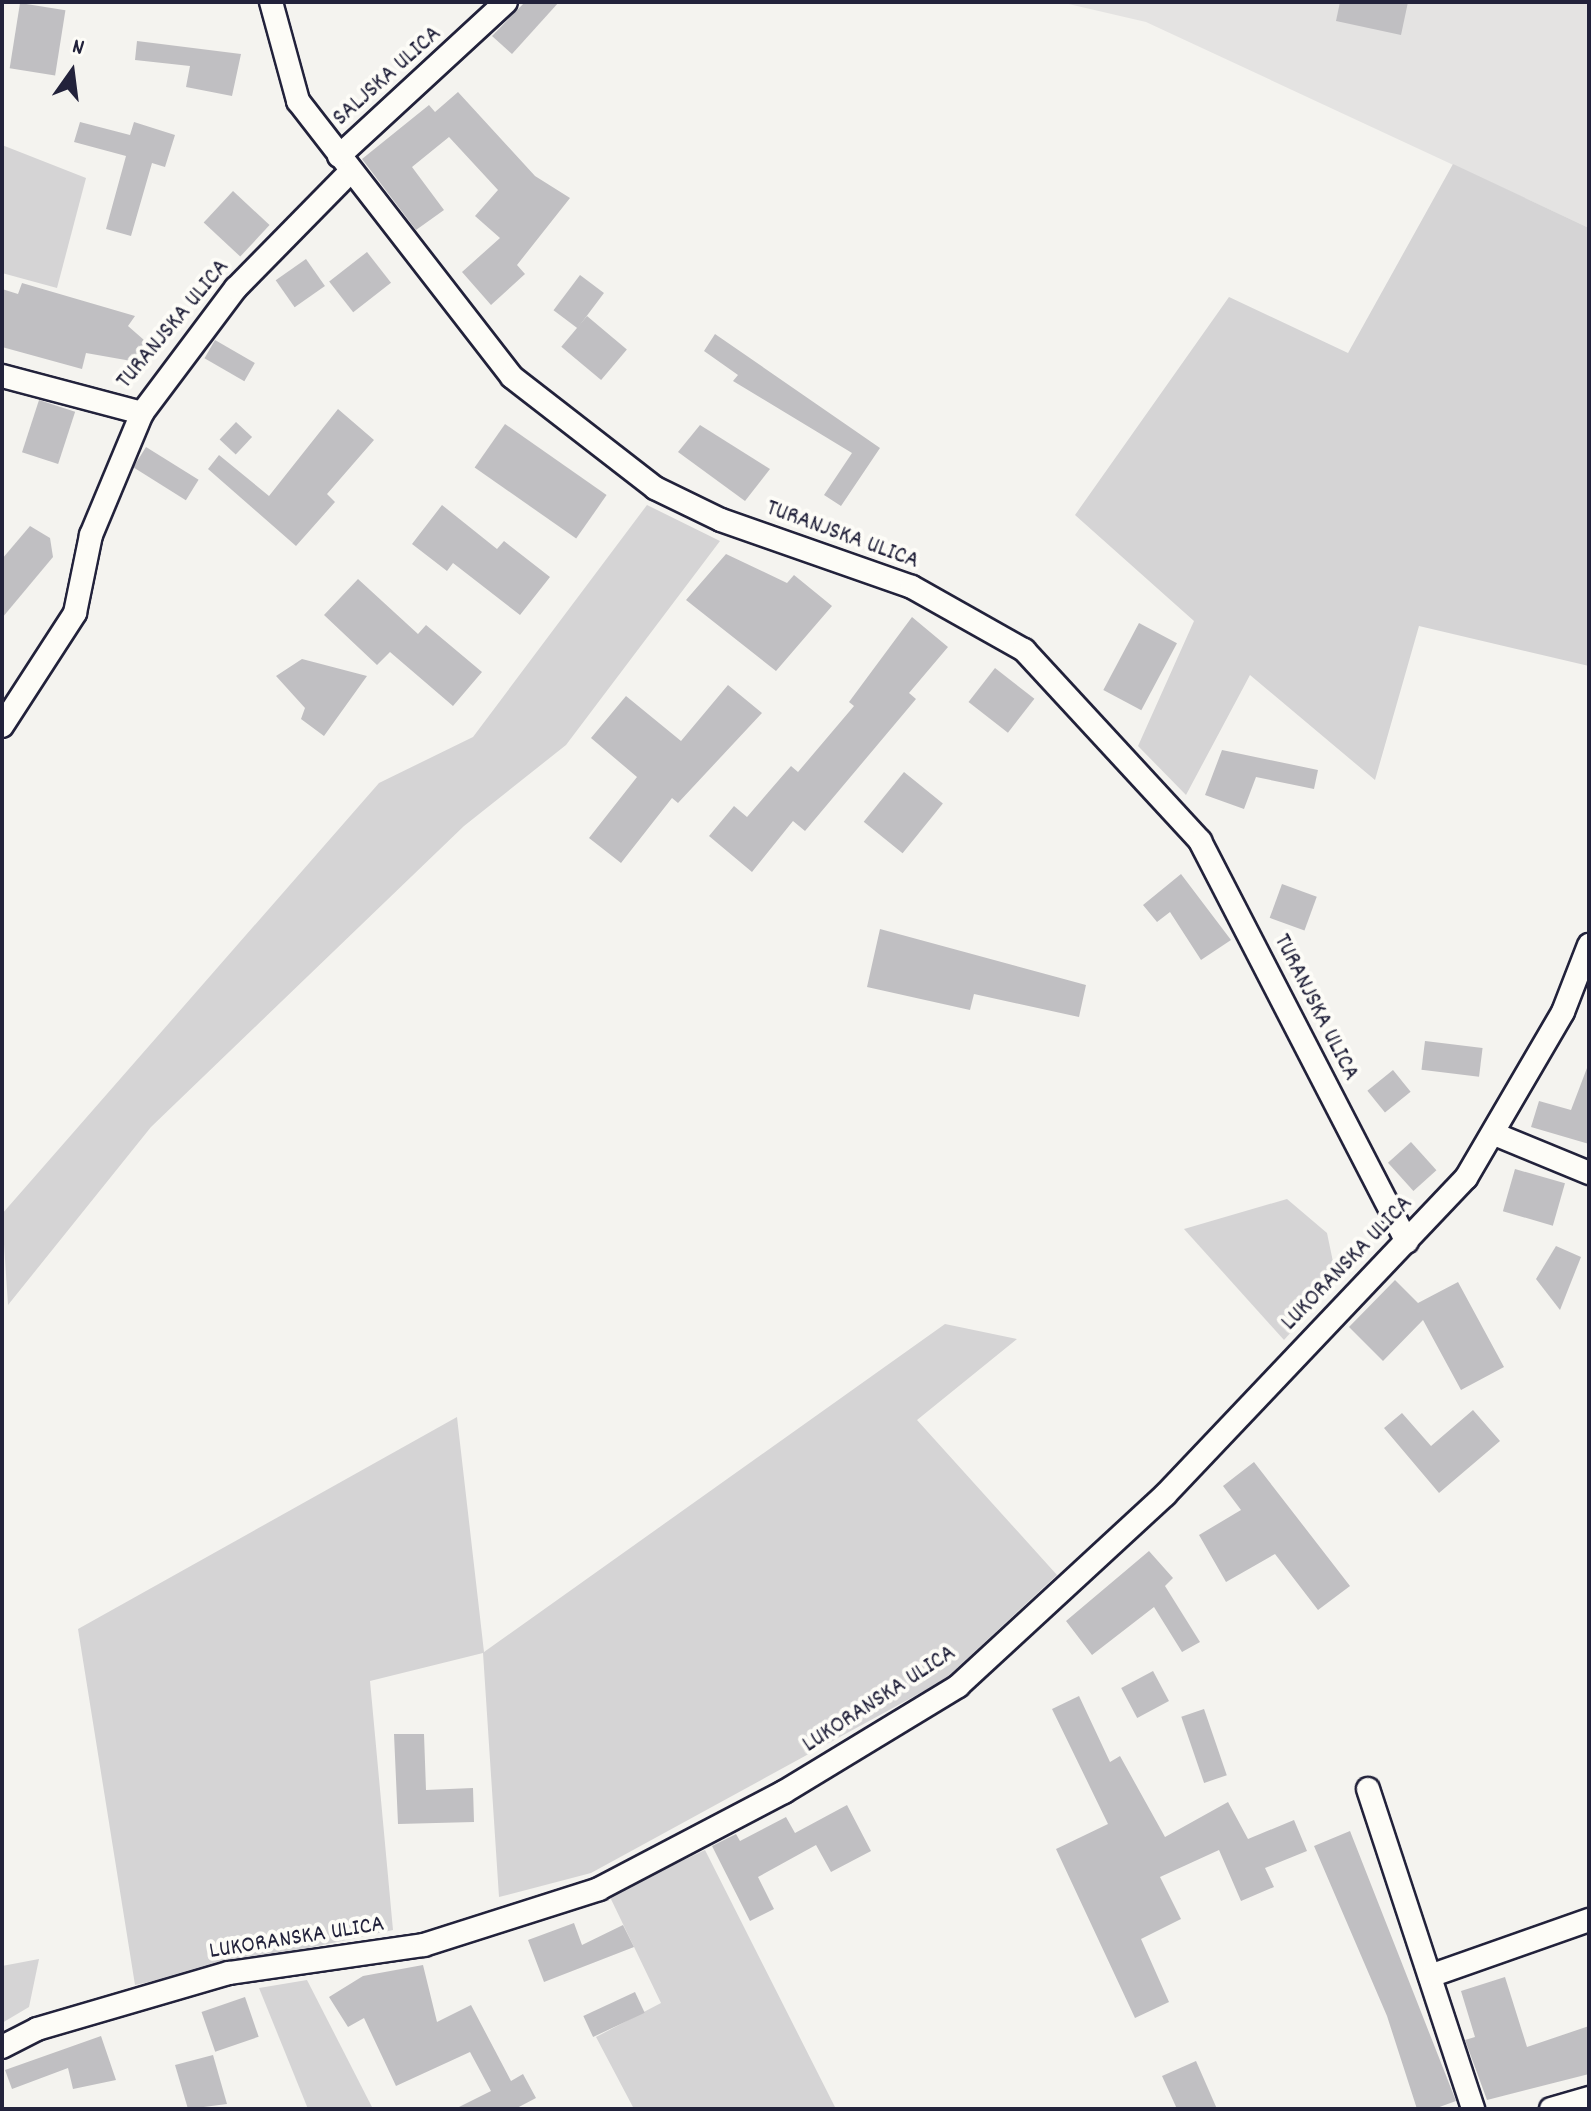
<!DOCTYPE html>
<style>
body{margin:0}
#map{position:relative;width:1591px;height:2111px;overflow:hidden;background:#f4f3ef;font-family:Dekko,sans-serif}
div>[style]{position:absolute}
.built>*{inset:0;background:#e4e3e2}
.green>*{inset:0;background:#d5d4d5}
.building>*{inset:0;background:#c0bfc2;transform-origin:0 0}
.roads{filter:drop-shadow(2px 0 #22223b) drop-shadow(-2px 0 #22223b) drop-shadow(0 2px #22223b) drop-shadow(0 -2px #22223b)}
.street>*{height:22px;margin:-11px;padding:0 11px;transform-origin:11px;border-radius:11px;background:#fdfcf7}
span{translate:-50% -50%;white-space:nowrap;text-align:center;line-height:1.15;-webkit-text-stroke:8px #fdfcf7;paint-order:stroke}
.street-label{font-size:24px;color:#22223b}
.frame{position:absolute;inset:0;border:4px solid #22223b;pointer-events:none}
.north{position:absolute;left:32px;top:32px;width:80px;height:80px;-webkit-text-stroke:6px #fdfcf7;paint-order:stroke;rotate:14deg;font-size:22px;font-weight:700;line-height:32px;text-align:center;color:#22223b}
.north::after{content:'';display:block;margin:auto;width:28px;height:36px;background:#22223b;clip-path:polygon(50% 0,100% 100%,50% 72%,0 100%)}
</style>
<div id="map">
<div class="built">
<i style="clip-path:polygon(1060px 2px,1589px 2px,1589px 228px,1146px 22px)"></i>
</div>
<div class="green">
<i style="clip-path:polygon(2px 145px,86px 178px,57px 288px,2px 273px)"></i>
<i style="clip-path:polygon(1453px 164px,1589px 228px,1589px 666px,1419px 626px,1375px 780px,1250px 675px,1186px 795px,1138px 746px,1194px 621px,1075px 515px,1229px 297px,1348px 353px)"></i>
<i style="clip-path:polygon(647px 505px,720px 541px,566px 745px,464px 826px,151px 1127px,8px 1305px,2px 1214px,379px 783px,473px 737px)"></i>
<i style="clip-path:polygon(1287px 1199px,1327px 1233px,1337px 1281px,1284px 1340px,1184px 1229px)"></i>
<i style="clip-path:polygon(945px 1324px,1017px 1339px,917px 1420px,1057px 1575px,944px 1680px,591px 1873px,499px 1897px,483px 1653px,370px 1681px,393px 1930px,135px 1985px,78px 1629px,457px 1417px,484px 1652px)"></i>
<i style="clip-path:polygon(705px 1850px,836px 2109px,634px 2109px,596px 2037px,661px 2003px,609px 1895px)"></i>
<i style="clip-path:polygon(39px 1959px,29px 2007px,2px 2023px,2px 1966px)"></i>
<i style="clip-path:polygon(307px 1980px,373px 2109px,308px 2109px,259px 1988px)"></i>
</div>
<div class="building">
<i style="clip-path:polygon(525px 2px,559px 2px,512px 54px,492px 36px)"></i>
<i style="clip-path:polygon(1340px 2px,1408px 2px,1401px 35px,1336px 21px)"></i>
<i style="left:20px;top:3px;width:46px;height:66px;rotate:9deg"></i>
<i style="clip-path:polygon(137px 41px,241px 54px,232px 96px,186px 87px,190px 66px,135px 60px)"></i>
<i style="clip-path:polygon(458px 92px,535px 176px,570px 198px,517px 265px,525px 274px,491px 305px,462px 272px,500px 238px,475px 216px,498px 190px,449px 137px,412px 167px,444px 210px,416px 230px,362px 159px,429px 105px,435px 112px)"></i>
<i style="clip-path:polygon(80px 122px,130px 135px,134px 122px,175px 135px,165px 167px,152px 163px,131px 236px,106px 229px,126px 156px,74px 142px)"></i>
<i style="left:233px;top:191px;width:50px;height:43px;rotate:43deg"></i>
<i style="left:367px;top:252px;width:39px;height:48px;rotate:52deg"></i>
<i style="left:306px;top:259px;width:33px;height:37px;rotate:55deg"></i>
<i style="left:580px;top:275px;width:30px;height:44px;rotate:37deg"></i>
<i style="clip-path:polygon(22px 283px,135px 316px,128px 326px,152px 347px,137px 362px,86px 353px,82px 369px,2px 347px,2px 289px,18px 294px)"></i>
<i style="left:587px;top:316px;width:52px;height:40px;rotate:40deg"></i>
<i style="clip-path:polygon(715px 334px,880px 448px,841px 506px,824px 495px,852px 453px,733px 381px,738px 375px,704px 351px)"></i>
<i style="left:215px;top:340px;width:46px;height:21px;rotate:30deg"></i>
<i style="left:39px;top:400px;width:38px;height:55px;rotate:18deg"></i>
<i style="clip-path:polygon(338px 409px,374px 440px,327px 494px,335px 502px,296px 546px,208px 469px,219px 455px,269px 496px)"></i>
<i style="left:236px;top:422px;width:22px;height:24px;rotate:43deg"></i>
<i style="left:505px;top:424px;width:124px;height:53px;rotate:35deg"></i>
<i style="clip-path:polygon(700px 425px,770px 469px,745px 501px,678px 452px)"></i>
<i style="left:146px;top:447px;width:62px;height:24px;rotate:32deg"></i>
<i style="clip-path:polygon(442px 505px,497px 549px,504px 541px,550px 577px,520px 615px,453px 563px,447px 571px,412px 544px)"></i>
<i style="clip-path:polygon(30px 526px,50px 538px,53px 557px,2px 618px,2px 559px)"></i>
<i style="clip-path:polygon(726px 554px,787px 583px,794px 575px,832px 606px,776px 671px,686px 600px)"></i>
<i style="clip-path:polygon(358px 579px,418px 634px,426px 625px,482px 672px,453px 706px,390px 652px,377px 665px,324px 615px)"></i>
<i style="clip-path:polygon(912px 617px,948px 647px,909px 693px,916px 699px,805px 831px,793px 821px,752px 872px,709px 836px,734px 806px,747px 817px,791px 766px,798px 772px,854px 706px,849px 702px)"></i>
<i style="left:1139px;top:623px;width:43px;height:76px;rotate:28deg"></i>
<i style="clip-path:polygon(302px 659px,367px 676px,324px 736px,301px 719px,305px 708px,276px 676px)"></i>
<i style="left:995px;top:668px;width:50px;height:43px;rotate:38deg"></i>
<i style="clip-path:polygon(728px 685px,762px 713px,678px 803px,672px 798px,621px 863px,589px 838px,637px 777px,591px 738px,626px 696px,681px 741px)"></i>
<i style="clip-path:polygon(1222px 750px,1318px 770px,1314px 789px,1256px 777px,1244px 809px,1205px 795px)"></i>
<i style="left:904px;top:772px;width:50px;height:64px;rotate:39deg"></i>
<i style="clip-path:polygon(1181px 874px,1231px 940px,1201px 960px,1170px 912px,1157px 922px,1143px 905px)"></i>
<i style="left:1282px;top:884px;width:37px;height:36px;rotate:20deg"></i>
<i style="clip-path:polygon(880px 929px,1086px 985px,1079px 1017px,974px 994px,970px 1010px,867px 987px)"></i>
<i style="left:1425px;top:1041px;width:58px;height:29px;rotate:7deg"></i>
<i style="clip-path:polygon(1587px 1068px,1589px 1144px,1531px 1127px,1539px 1101px,1571px 1110px)"></i>
<i style="left:1393px;top:1070px;width:28px;height:33px;rotate:51deg"></i>
<i style="left:1411px;top:1142px;width:38px;height:31px;rotate:48deg"></i>
<i style="left:1515px;top:1169px;width:52px;height:44px;rotate:16deg"></i>
<i style="clip-path:polygon(1556px 1246px,1581px 1257px,1560px 1310px,1536px 1279px)"></i>
<i style="clip-path:polygon(1395px 1280px,1418px 1303px,1458px 1282px,1504px 1367px,1461px 1390px,1423px 1320px,1383px 1361px,1349px 1327px)"></i>
<i style="clip-path:polygon(1473px 1410px,1500px 1441px,1439px 1493px,1384px 1428px,1402px 1413px,1431px 1446px)"></i>
<i style="clip-path:polygon(1254px 1462px,1350px 1586px,1318px 1610px,1275px 1554px,1226px 1582px,1199px 1535px,1241px 1510px,1223px 1486px)"></i>
<i style="clip-path:polygon(1149px 1551px,1173px 1578px,1165px 1586px,1200px 1642px,1182px 1652px,1154px 1607px,1092px 1655px,1066px 1621px)"></i>
<i style="left:1153px;top:1671px;width:34px;height:36px;rotate:62deg"></i>
<i style="clip-path:polygon(1079px 1696px,1110px 1762px,1120px 1756px,1165px 1837px,1228px 1802px,1248px 1839px,1294px 1820px,1307px 1851px,1265px 1868px,1274px 1887px,1241px 1901px,1219px 1850px,1160px 1877px,1181px 1919px,1141px 1939px,1169px 2002px,1135px 2018px,1056px 1849px,1108px 1824px,1052px 1709px)"></i>
<i style="left:1204px;top:1709px;width:70px;height:24px;rotate:71deg"></i>
<i style="clip-path:polygon(394px 1734px,424px 1734px,426px 1790px,473px 1788px,474px 1822px,398px 1824px)"></i>
<i style="clip-path:polygon(847px 1805px,871px 1851px,831px 1872px,816px 1845px,758px 1877px,774px 1909px,750px 1921px,712px 1846px,736px 1834px,740px 1841px,786px 1817px,795px 1833px)"></i>
<i style="clip-path:polygon(1350px 1831px,1456px 2101px,1434px 2109px,1417px 2109px,1387px 2016px,1314px 1846px)"></i>
<i style="clip-path:polygon(574px 1923px,582px 1945px,623px 1925px,634px 1947px,544px 1982px,528px 1940px)"></i>
<i style="clip-path:polygon(423px 1965px,437px 2022px,471px 2005px,511px 2081px,523px 2074px,536px 2098px,515px 2109px,455px 2109px,491px 2091px,470px 2052px,396px 2086px,364px 2018px,348px 2027px,329px 1997px,363px 1976px)"></i>
<i style="clip-path:polygon(1505px 1977px,1527px 2047px,1589px 2026px,1589px 2074px,1487px 2100px,1465px 2040px,1475px 2037px,1461px 1991px)"></i>
<i style="left:635px;top:1992px;width:23px;height:57px;rotate:65deg"></i>
<i style="left:245px;top:1997px;width:42px;height:46px;rotate:71deg"></i>
<i style="clip-path:polygon(101px 2036px,116px 2080px,73px 2089px,68px 2068px,12px 2089px,5px 2070px)"></i>
<i style="clip-path:polygon(213px 2055px,227px 2104px,188px 2109px,175px 2065px)"></i>
<i style="clip-path:polygon(1196px 2061px,1217px 2109px,1177px 2109px,1162px 2076px)"></i>
</div>
<div class="roads">
<div class="street">
<i style="left:271px;top:2px;width:103px;rotate:74.7deg"></i>
<i style="left:298px;top:101px;width:349px;rotate:52.2deg"></i>
<i style="left:512px;top:377px;width:181px;rotate:37.8deg"></i>
<i style="left:655px;top:488px;width:73px;rotate:25.9deg"></i>
<i style="left:721px;top:520px;width:202px;rotate:19.3deg"></i>
<i style="left:912px;top:587px;width:129px;rotate:29.4deg"></i>
<i style="left:1024px;top:650px;width:260px;rotate:47.3deg"></i>
<i style="left:1200px;top:841px;width:451px;rotate:62.7deg"></i>
<i style="left:339px;top:156px;width:227px;rotate:-42.7deg"></i>
<i style="left:2px;top:376px;width:145px;rotate:14.8deg"></i>
<i style="left:142px;top:413px;width:156px;rotate:-53.1deg"></i>
<i style="left:236px;top:288px;width:163px;rotate:-45.5deg"></i>
<i style="left:2px;top:726px;width:135px;rotate:-57.1deg"></i>
<i style="left:75px;top:613px;width:80px;rotate:-78.4deg"></i>
<i style="left:91px;top:535px;width:132px;rotate:-67.3deg"></i>
<i style="left:1497px;top:1135px;width:100px;rotate:22.4deg"></i>
<i style="left:1368px;top:1789px;width:337px;rotate:71.8deg"></i>
<i style="left:1430px;top:1976px;width:169px;rotate:-19.4deg"></i>
<i style="left:2px;top:2047px;width:39px;rotate:-27deg"></i>
<i style="left:37px;top:2029px;width:200px;rotate:-16.3deg"></i>
<i style="left:229px;top:1973px;width:197px;rotate:-8.2deg"></i>
<i style="left:424px;top:1945px;width:184px;rotate:-17.7deg"></i>
<i style="left:599px;top:1889px;width:209px;rotate:-27.7deg"></i>
<i style="left:784px;top:1792px;width:204px;rotate:-31.3deg"></i>
<i style="left:958px;top:1686px;width:282px;rotate:-42.7deg"></i>
<i style="left:1165px;top:1495px;width:437px;rotate:-46.5deg"></i>
<i style="left:1466px;top:1178px;width:192px;rotate:-59.7deg"></i>
<i style="left:1563px;top:1012px;width:72px;rotate:-68.8deg"></i>
<i style="left:1551px;top:2109px;width:40px;rotate:-16deg"></i>
</div>
</div>
<div class="street-label">
<span style="left:388px;top:77px;rotate:-42deg">SALJSKA ULICA</span>
<span style="left:174px;top:325px;rotate:-50deg">TURANJSKA ULICA</span>
<span style="left:842px;top:536px;rotate:20deg">TURANJSKA ULICA</span>
<span style="left:1315px;top:1008px;rotate:63deg">TURANJSKA ULICA</span>
<span style="left:1348px;top:1264px;rotate:-46deg">LUKORANSKA ULICA</span>
<span style="left:880px;top:1700px;rotate:-33deg">LUKORANSKA ULICA</span>
<span style="left:297px;top:1939px;rotate:-9deg">LUKORANSKA ULICA</span>
</div>
<div class="frame"></div>
<div class="north">N</div>
</div>
